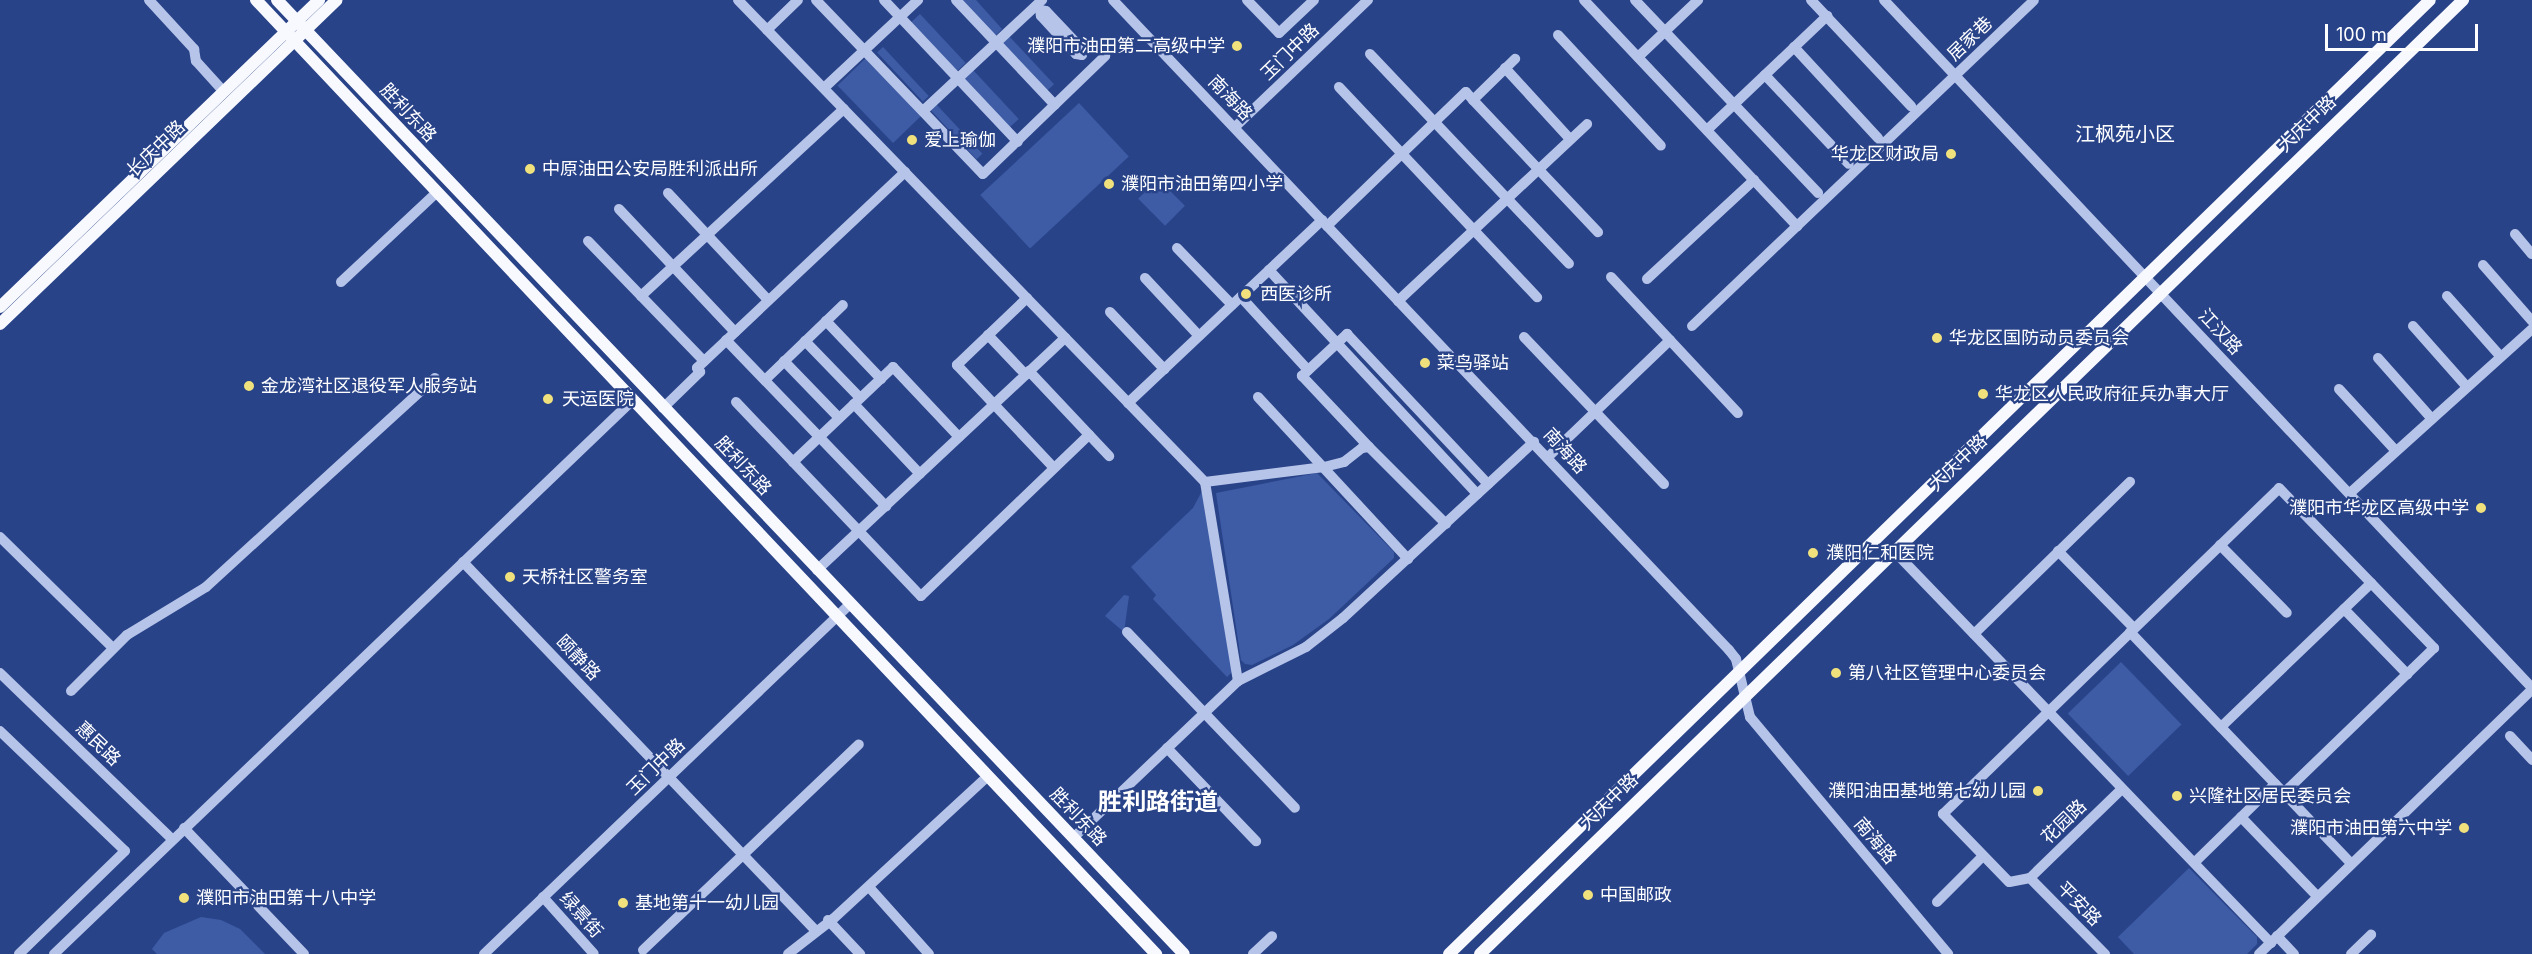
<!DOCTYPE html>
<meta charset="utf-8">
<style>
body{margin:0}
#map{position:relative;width:2532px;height:954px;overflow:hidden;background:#294389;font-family:Inter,"Noto Sans SC",sans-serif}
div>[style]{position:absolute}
.green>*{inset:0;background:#3d5ca5;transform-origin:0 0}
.minor>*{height:10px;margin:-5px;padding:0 5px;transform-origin:5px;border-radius:5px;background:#b6c4e9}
.major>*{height:12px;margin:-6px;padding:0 6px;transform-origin:6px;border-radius:6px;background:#f8f9fe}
.dots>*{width:16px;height:16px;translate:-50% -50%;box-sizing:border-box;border:3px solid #294389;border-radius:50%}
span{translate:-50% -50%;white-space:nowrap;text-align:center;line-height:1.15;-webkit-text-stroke:4.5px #294389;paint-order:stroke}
.street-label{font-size:18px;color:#fff}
.poi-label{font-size:18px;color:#fff}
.right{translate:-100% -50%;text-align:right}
.left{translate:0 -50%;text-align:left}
.neighbourhood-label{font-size:20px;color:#fff}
.district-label{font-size:24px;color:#fff;font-weight:700}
.scale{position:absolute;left:2325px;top:24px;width:153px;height:27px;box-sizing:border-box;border:3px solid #fff;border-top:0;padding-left:8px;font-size:18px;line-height:21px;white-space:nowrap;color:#fff;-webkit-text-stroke:4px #294389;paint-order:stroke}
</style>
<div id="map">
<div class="green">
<i style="clip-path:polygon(959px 0,976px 0,1002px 29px,994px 37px)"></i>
<i style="left:920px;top:14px;width:67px;height:13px;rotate:47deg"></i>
<i style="left:1009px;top:36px;width:66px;height:12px;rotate:47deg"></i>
<i style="left:883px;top:47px;width:67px;height:8px;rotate:47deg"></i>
<i style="left:867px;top:57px;width:80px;height:41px;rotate:46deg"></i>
<i style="left:973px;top:70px;width:67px;height:13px;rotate:47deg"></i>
<i style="left:1079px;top:103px;width:73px;height:135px;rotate:47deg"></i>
<i style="left:936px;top:104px;width:68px;height:8px;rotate:47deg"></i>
<i style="left:1158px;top:179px;width:38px;height:28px;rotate:45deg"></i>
<i style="clip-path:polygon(1317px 473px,1394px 552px,1394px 558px,1329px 619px,1293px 645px,1252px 665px,1245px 664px,1241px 660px,1216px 493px)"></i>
<i style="clip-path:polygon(1202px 491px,1232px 672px,1227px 677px,1153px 599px,1156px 595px,1131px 567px,1193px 508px)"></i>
<i style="clip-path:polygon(1124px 595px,1129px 596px,1124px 632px,1105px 616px)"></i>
<i style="left:2121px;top:662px;width:87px;height:74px;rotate:46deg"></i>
<i style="clip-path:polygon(2189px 868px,2257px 937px,2257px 944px,2247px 954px,2134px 954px,2118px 937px)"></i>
<i style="clip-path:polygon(201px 917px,221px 920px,240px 929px,265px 954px,157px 954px,152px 949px,164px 933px)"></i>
</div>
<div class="minor">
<i style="left:149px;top:0;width:67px;rotate:47.4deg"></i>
<i style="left:194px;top:49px;width:12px;rotate:81deg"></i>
<i style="left:196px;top:61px;width:42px;rotate:47.9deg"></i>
<i style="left:738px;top:0;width:671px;rotate:45.91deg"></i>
<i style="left:1205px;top:482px;width:202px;rotate:80.6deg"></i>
<i style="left:816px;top:0;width:241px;rotate:46.2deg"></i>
<i style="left:983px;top:174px;width:170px;rotate:-44deg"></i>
<i style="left:884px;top:0;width:195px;rotate:46.7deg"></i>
<i style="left:956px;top:0;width:144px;rotate:46.7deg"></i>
<i style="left:1113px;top:0;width:896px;rotate:46.54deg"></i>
<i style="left:1729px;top:650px;width:11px;rotate:52deg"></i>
<i style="left:1736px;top:659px;width:60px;rotate:76.4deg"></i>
<i style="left:1750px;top:717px;width:309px;rotate:50.1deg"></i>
<i style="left:1247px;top:0;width:46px;rotate:45.9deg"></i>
<i style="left:1279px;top:33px;width:48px;rotate:-43.3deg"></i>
<i style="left:1584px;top:0;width:311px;rotate:46.7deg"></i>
<i style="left:1635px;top:0;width:266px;rotate:46.5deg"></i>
<i style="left:1811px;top:0;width:146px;rotate:46.7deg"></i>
<i style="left:1884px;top:0;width:945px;rotate:46.71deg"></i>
<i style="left:1040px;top:10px;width:6px;rotate:9deg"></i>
<i style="left:1046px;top:11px;width:54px;rotate:46.5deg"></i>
<i style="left:1083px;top:50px;width:5px;rotate:101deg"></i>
<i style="left:1082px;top:55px;width:6px;rotate:-171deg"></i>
<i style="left:1076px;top:54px;width:52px;rotate:-132.6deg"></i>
<i style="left:1041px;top:16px;width:6px;rotate:-99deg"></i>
<i style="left:767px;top:30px;width:43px;rotate:-44.1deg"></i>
<i style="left:1558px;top:35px;width:151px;rotate:47.1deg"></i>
<i style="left:1794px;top:47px;width:124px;rotate:47.3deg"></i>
<i style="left:1370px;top:54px;width:289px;rotate:46.5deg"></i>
<i style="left:1638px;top:57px;width:83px;rotate:-43.5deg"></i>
<i style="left:1505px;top:68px;width:96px;rotate:47.5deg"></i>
<i style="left:1765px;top:75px;width:122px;rotate:46.7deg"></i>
<i style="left:1339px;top:87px;width:289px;rotate:46.7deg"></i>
<i style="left:824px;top:88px;width:129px;rotate:-43.1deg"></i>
<i style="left:1473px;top:100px;width:182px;rotate:46.6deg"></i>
<i style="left:923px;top:111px;width:163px;rotate:-43deg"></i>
<i style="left:1235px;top:127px;width:184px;rotate:-43.7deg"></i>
<i style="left:1707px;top:130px;width:166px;rotate:-43.5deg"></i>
<i style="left:668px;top:193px;width:146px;rotate:46.9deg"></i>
<i style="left:619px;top:209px;width:169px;rotate:46.7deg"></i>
<i style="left:1327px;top:226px;width:193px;rotate:-44deg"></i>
<i style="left:1466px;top:92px;width:11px;rotate:49deg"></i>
<i style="left:1473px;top:100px;width:59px;rotate:-44.3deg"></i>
<i style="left:2515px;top:234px;width:26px;rotate:50deg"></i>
<i style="left:588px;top:241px;width:167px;rotate:46deg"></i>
<i style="left:1177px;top:248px;width:79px;rotate:46deg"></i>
<i style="left:2483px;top:265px;width:74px;rotate:48.8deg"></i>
<i style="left:1269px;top:270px;width:306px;rotate:47.1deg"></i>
<i style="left:1611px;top:277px;width:186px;rotate:47deg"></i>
<i style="left:1145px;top:278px;width:79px;rotate:47deg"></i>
<i style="left:1647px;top:279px;width:146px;rotate:-42.8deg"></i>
<i style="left:341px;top:282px;width:130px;rotate:-43.1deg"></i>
<i style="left:641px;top:296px;width:276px;rotate:-42.7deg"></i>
<i style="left:2447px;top:296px;width:81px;rotate:48.5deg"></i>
<i style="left:1241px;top:297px;width:99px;rotate:47.5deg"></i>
<i style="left:1027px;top:298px;width:97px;rotate:136.3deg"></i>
<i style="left:957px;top:365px;width:141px;rotate:46.7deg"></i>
<i style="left:1398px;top:301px;width:259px;rotate:-43.1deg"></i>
<i style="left:1110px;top:312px;width:79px;rotate:46.5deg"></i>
<i style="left:826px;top:321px;width:80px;rotate:46.5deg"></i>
<i style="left:1692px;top:326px;width:472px;rotate:-43.6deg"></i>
<i style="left:2413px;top:326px;width:81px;rotate:48.5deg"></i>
<i style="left:988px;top:335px;width:55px;rotate:46.5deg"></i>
<i style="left:1524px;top:337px;width:203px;rotate:46.4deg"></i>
<i style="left:726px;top:340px;width:231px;rotate:46.1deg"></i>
<i style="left:805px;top:341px;width:79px;rotate:46deg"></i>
<i style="left:2378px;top:358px;width:81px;rotate:48.5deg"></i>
<i style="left:784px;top:361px;width:79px;rotate:46deg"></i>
<i style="left:1029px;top:371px;width:117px;rotate:46.7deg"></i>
<i style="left:765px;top:380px;width:108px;rotate:-43.9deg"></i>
<i style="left:2339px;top:389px;width:84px;rotate:47.4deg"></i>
<i style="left:1258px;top:397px;width:221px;rotate:47.2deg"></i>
<i style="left:736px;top:402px;width:268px;rotate:46.4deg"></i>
<i style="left:921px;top:596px;width:233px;rotate:-43.8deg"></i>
<i style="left:1128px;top:403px;width:267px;rotate:-43.3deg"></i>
<i style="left:854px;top:404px;width:96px;rotate:46.7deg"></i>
<i style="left:663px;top:408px;width:52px;rotate:-44.2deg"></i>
<i style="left:700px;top:372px;width:5px;rotate:-127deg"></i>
<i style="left:697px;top:368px;width:286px;rotate:-43.3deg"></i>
<i style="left:1369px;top:447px;width:98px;rotate:-133.3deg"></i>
<i style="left:1302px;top:376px;width:62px;rotate:-43deg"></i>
<i style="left:1347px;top:334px;width:206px;rotate:46.8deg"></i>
<i style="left:1548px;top:457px;width:169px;rotate:-43.8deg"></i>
<i style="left:793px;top:462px;width:138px;rotate:-43.5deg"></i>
<i style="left:893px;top:367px;width:96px;rotate:46.7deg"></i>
<i style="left:1205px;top:482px;width:120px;rotate:-7.2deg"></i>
<i style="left:1324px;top:467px;width:21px;rotate:-14deg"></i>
<i style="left:1344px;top:462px;width:23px;rotate:-38deg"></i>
<i style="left:1362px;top:448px;width:7px;rotate:-8deg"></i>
<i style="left:1369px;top:447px;width:109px;rotate:45deg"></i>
<i style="left:2350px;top:493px;width:245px;rotate:-42deg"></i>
<i style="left:0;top:537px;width:158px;rotate:44.5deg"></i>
<i style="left:2220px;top:545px;width:95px;rotate:45.4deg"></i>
<i style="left:1894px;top:551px;width:544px;rotate:46.12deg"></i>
<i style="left:2058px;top:551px;width:108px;rotate:45.4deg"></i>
<i style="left:463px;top:562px;width:511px;rotate:46.27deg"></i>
<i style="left:817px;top:570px;width:340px;rotate:-43.1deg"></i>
<i style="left:2344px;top:609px;width:91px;rotate:45.9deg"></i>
<i style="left:1127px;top:632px;width:243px;rotate:46.3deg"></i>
<i style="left:2130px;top:632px;width:320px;rotate:46.3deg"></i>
<i style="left:1974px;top:634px;width:218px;rotate:-44.3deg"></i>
<i style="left:0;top:673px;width:239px;rotate:44deg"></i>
<i style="left:71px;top:691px;width:79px;rotate:-45deg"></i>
<i style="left:127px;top:635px;width:92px;rotate:-31.3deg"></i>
<i style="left:206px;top:587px;width:310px;rotate:-42.4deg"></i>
<i style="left:2221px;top:727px;width:208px;rotate:-43.8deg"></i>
<i style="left:0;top:731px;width:173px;rotate:43.8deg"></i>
<i style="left:125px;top:851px;width:148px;rotate:135.8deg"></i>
<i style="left:2510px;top:736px;width:33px;rotate:47deg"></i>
<i style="left:1167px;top:748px;width:129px;rotate:46.3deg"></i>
<i style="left:2241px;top:817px;width:110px;rotate:46.1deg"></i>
<i style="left:184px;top:828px;width:174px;rotate:46.4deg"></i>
<i style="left:1073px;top:838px;width:228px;rotate:-43.6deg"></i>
<i style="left:1238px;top:681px;width:76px;rotate:-26.6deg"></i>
<i style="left:1306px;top:647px;width:47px;rotate:-38.1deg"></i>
<i style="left:1343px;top:618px;width:260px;rotate:-42.7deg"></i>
<i style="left:2195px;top:862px;width:112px;rotate:-44.3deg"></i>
<i style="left:2030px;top:878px;width:21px;rotate:169deg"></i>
<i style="left:2009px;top:882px;width:95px;rotate:-134.1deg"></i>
<i style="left:1943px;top:814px;width:468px;rotate:-44.1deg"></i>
<i style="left:2279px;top:488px;width:223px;rotate:45.9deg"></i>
<i style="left:2434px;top:648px;width:209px;rotate:136deg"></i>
<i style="left:2030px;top:878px;width:128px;rotate:-44.1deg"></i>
<i style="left:2030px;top:878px;width:107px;rotate:45.4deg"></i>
<i style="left:869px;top:887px;width:90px;rotate:48.2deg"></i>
<i style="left:543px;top:897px;width:76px;rotate:48.2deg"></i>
<i style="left:1937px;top:902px;width:65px;rotate:-45deg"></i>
<i style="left:828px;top:920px;width:47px;rotate:46.7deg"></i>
<i style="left:2277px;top:936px;width:25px;rotate:47deg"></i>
<i style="left:643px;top:950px;width:298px;rotate:-43.6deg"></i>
<i style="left:54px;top:954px;width:801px;rotate:-43.74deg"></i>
<i style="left:484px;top:954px;width:506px;rotate:-43.72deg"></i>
<i style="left:788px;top:954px;width:57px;rotate:-37.9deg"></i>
<i style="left:833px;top:919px;width:211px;rotate:-42.7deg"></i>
<i style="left:1253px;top:954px;width:26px;rotate:-43deg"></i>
<i style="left:2259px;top:954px;width:380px;rotate:-44.1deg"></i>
<i style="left:2351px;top:954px;width:28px;rotate:-44deg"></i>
</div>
<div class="major">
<i style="left:256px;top:0;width:1312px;rotate:46.67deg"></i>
<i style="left:277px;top:0;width:1316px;rotate:46.45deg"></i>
<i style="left:0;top:307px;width:443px;rotate:-43.9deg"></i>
<i style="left:0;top:324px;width:467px;rotate:-43.9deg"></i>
<i style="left:1449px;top:954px;width:1368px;rotate:-44.2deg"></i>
<i style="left:1480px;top:954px;width:1370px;rotate:-44.14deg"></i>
</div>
<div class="dots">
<i style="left:1237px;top:46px;background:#f0e17c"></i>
<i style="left:912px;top:140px;background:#f0e17c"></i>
<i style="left:1951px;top:154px;background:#f0e17c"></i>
<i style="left:530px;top:169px;background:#f0e17c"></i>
<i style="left:1109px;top:184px;background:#f0e17c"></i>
<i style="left:1246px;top:294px;background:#f0e17c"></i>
<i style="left:1937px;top:338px;background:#f0e17c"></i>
<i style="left:1425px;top:363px;background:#f0e17c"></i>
<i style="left:249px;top:386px;background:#f0e17c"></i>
<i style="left:1983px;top:394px;background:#f0e17c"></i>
<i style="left:548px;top:399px;background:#f0e17c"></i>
<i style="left:2481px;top:508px;background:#f0e17c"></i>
<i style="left:1813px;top:553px;background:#f0e17c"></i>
<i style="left:510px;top:577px;background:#f0e17c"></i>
<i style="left:1836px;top:673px;background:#f0e17c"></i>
<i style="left:2038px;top:791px;background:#f0e17c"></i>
<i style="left:2177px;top:796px;background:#f0e17c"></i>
<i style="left:2464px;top:828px;background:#f0e17c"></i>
<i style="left:1588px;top:895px;background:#f0e17c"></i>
<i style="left:184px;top:898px;background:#f0e17c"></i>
<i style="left:623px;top:903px;background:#f0e17c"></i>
</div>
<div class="street-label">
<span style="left:1970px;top:39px;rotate:-44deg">居家巷</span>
<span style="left:1290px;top:52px;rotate:-44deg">玉门中路</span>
<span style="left:1230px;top:98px;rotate:46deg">南海路</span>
<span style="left:408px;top:113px;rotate:47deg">胜利东路</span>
<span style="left:2307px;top:124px;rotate:-44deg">大庆中路</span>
<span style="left:156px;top:149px;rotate:-44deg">长庆中路</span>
<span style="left:2220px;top:332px;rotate:47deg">江汉路</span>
<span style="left:1565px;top:451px;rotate:48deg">南海路</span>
<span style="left:1958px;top:463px;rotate:-44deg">大庆中路</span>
<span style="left:743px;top:466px;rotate:47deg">胜利东路</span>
<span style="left:578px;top:658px;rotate:46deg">颐静路</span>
<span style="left:98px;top:744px;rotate:44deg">惠民路</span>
<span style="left:656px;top:767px;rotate:-44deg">玉门中路</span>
<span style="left:1609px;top:802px;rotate:-44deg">大庆中路</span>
<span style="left:1078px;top:817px;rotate:46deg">胜利东路</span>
<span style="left:2064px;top:822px;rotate:-44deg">花园路</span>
<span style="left:1875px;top:841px;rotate:50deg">南海路</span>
<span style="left:2079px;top:904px;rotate:45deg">平安路</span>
<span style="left:581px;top:915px;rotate:48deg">绿景街</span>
</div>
<div class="poi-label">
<span class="right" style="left:1225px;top:46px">濮阳市油田第二高级中学</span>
<span class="left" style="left:924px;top:140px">爱上瑜伽</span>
<span class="right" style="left:1939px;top:154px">华龙区财政局</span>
<span class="left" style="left:542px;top:169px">中原油田公安局胜利派出所</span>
<span class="left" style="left:1121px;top:184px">濮阳市油田第四小学</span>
<span class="left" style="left:1260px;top:294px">西医诊所</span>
<span class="left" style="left:1949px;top:338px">华龙区国防动员委员会</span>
<span class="left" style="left:1437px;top:363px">菜鸟驿站</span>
<span class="left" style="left:261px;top:386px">金龙湾社区退役军人服务站</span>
<span class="left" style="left:1995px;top:394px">华龙区人民政府征兵办事大厅</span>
<span class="left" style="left:562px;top:399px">天运医院</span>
<span class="right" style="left:2469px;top:508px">濮阳市华龙区高级中学</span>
<span class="left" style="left:1826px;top:553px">濮阳仁和医院</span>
<span class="left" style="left:522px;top:577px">天桥社区警务室</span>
<span class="left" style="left:1848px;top:673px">第八社区管理中心委员会</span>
<span class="right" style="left:2026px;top:791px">濮阳油田基地第七幼儿园</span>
<span class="left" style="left:2189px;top:796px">兴隆社区居民委员会</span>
<span class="right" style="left:2452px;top:828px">濮阳市油田第六中学</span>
<span class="left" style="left:1600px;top:895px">中国邮政</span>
<span class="left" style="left:196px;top:898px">濮阳市油田第十八中学</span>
<span class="left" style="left:635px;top:903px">基地第十一幼儿园</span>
</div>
<div class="neighbourhood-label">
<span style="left:2125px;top:134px">江枫苑小区</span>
</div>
<div class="district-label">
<span style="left:1158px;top:802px">胜利路街道</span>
</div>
<div class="scale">100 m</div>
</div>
